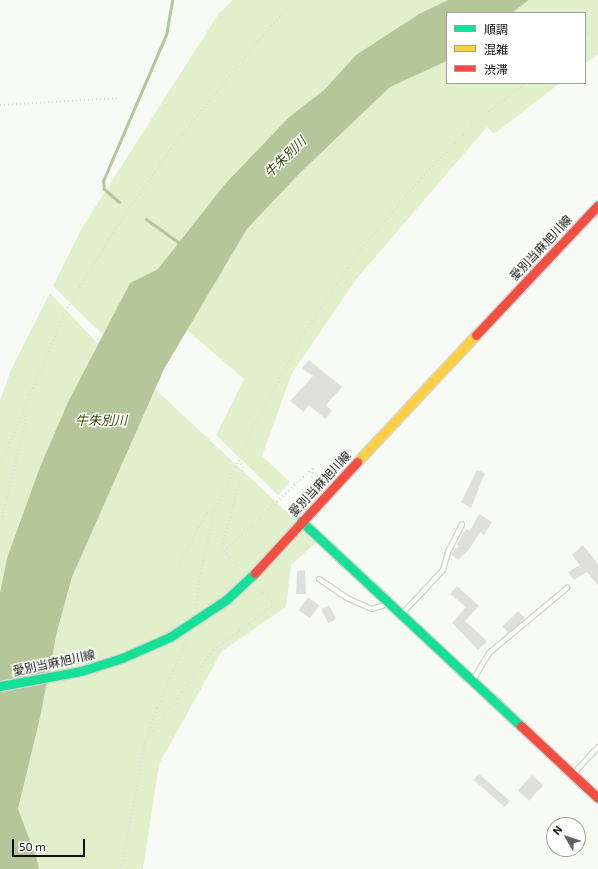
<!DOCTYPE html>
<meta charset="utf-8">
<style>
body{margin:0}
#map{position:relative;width:598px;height:869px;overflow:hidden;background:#f8faf6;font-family:"Exo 2","Noto Sans JP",sans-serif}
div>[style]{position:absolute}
.green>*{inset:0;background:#e2efcb}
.water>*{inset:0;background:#b6c69b}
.stream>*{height:3px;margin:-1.5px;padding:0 1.5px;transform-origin:1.5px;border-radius:1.5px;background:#b6c69b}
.building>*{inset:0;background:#dfe0dd;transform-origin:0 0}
.path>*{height:2px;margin-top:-1px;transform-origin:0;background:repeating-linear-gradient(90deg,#dededc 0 1px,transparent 0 4px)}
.roads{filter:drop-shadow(1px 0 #d3d5d1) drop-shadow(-1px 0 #d3d5d1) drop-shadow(0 1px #d3d5d1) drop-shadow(0 -1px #d3d5d1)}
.lane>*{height:4px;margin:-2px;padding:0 2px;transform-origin:2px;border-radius:2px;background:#fefefe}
.fast>*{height:9px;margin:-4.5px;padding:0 4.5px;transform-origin:4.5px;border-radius:4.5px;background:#16e098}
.slow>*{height:9px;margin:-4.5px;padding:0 4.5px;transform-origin:4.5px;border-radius:4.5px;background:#ffcf43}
.jam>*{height:9px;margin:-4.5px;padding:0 4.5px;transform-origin:4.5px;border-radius:4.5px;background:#f24e42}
span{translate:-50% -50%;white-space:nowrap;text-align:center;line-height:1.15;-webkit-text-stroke:3px #fff;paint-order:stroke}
.street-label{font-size:12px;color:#0f100d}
.water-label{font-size:13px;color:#374903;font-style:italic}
.legend{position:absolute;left:446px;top:12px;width:140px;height:72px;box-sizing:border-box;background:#fff;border:1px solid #9f9f9e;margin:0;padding:5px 7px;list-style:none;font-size:12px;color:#0f100d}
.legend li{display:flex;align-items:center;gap:8px;height:20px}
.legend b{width:20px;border:1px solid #9f9f9e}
.north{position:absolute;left:546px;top:817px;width:40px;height:40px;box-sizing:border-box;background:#fff;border:1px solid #9f9f9e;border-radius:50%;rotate:309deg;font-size:11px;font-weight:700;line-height:16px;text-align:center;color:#0f100d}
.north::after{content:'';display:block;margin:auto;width:14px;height:18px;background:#61625f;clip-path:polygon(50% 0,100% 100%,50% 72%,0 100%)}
.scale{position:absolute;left:12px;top:839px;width:73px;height:18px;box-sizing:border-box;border:2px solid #0f100d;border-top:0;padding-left:5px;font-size:12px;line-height:14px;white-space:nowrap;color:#0f100d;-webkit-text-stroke:3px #fff;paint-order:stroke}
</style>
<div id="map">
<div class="green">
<i style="clip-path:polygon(233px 0,448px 0,419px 14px,356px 55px,324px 90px,289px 117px,225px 184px,158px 269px,130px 283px,103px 335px,53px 286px,82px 228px,219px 13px)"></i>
<i style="clip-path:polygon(529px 0,598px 0,598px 54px,585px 64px,585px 13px,512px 13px)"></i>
<i style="clip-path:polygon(447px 61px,447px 83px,560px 83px,494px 134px,487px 127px,358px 277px,292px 373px,262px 456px,290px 482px,278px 495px,216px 435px,244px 379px,187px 330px,247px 229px,300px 173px,390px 87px)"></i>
<i style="clip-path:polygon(50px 293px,98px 344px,68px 402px,40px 467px,7px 558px,0 593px,0 400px,11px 370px)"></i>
<i style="clip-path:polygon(155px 389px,318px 541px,291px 565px,286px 607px,222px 651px,159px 764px,143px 869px,39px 869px,37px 859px,18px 809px,40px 718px,57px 632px,72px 577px)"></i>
</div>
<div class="water">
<i style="clip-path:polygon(448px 0,529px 0,512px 13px,447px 13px,447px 61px,390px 87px,300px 173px,247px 229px,164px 369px,72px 577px,57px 632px,40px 718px,18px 809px,37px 859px,39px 869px,0 869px,0 593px,7px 558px,40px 467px,68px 402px,130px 283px,158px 269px,225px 184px,289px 117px,324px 90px,356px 55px,419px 14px)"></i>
</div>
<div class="stream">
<i style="left:119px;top:202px;width:20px;rotate:-139deg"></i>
<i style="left:104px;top:189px;width:8px;rotate:-97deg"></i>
<i style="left:103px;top:181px;width:159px;rotate:-66.7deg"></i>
<i style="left:166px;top:35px;width:36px;rotate:-80deg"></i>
<i style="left:146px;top:219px;width:44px;rotate:35.8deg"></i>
</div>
<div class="building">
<i style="clip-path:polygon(309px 360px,342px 387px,326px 405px,332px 411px,325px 419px,309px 405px,304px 412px,290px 401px,313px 376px,302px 368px)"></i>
<i style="clip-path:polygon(477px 470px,485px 473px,471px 508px,461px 502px)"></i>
<i style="clip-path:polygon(479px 514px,492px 522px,484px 535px,480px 532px,468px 551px,458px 560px,451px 554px,459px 546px,457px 544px,466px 529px,470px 531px)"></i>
<i style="clip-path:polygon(583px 545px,598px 564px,598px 585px,587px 572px,574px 580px,568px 572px,580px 565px,572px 555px)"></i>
<i style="clip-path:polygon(305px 570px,306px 594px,296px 594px,297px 571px)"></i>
<i style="clip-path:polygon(457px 586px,479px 606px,465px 621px,487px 641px,478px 650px,452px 623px,466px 607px,450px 594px)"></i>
<i style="left:308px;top:597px;width:14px;height:16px;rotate:36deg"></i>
<i style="left:329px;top:605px;width:16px;height:9px;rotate:63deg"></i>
<i style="left:518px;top:611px;width:10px;height:22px;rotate:45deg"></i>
<i style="left:479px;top:774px;width:41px;height:8px;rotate:41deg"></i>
<i style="left:532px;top:775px;width:15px;height:21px;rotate:42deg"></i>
</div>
<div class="path">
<i style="left:585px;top:36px;width:16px;rotate:-38deg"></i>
<i style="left:0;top:105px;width:120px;rotate:-3.3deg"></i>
<i style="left:0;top:466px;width:172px;rotate:-67deg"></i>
<i style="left:67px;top:308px;width:94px;rotate:-58.5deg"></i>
<i style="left:116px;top:228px;width:101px;rotate:-55.1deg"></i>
<i style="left:174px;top:145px;width:141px;rotate:-51deg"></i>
<i style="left:263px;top:35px;width:47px;rotate:-47.6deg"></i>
<i style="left:2px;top:517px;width:99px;rotate:-76deg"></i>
<i style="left:26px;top:421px;width:9px;rotate:-108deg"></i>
<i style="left:224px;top:551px;width:122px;rotate:-43deg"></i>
<i style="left:313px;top:468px;width:27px;rotate:96deg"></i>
<i style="left:238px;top:566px;width:24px;rotate:-132deg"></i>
<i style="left:222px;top:548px;width:83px;rotate:-75.3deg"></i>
<i style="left:243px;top:468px;width:9px;rotate:-117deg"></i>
<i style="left:176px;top:570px;width:65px;rotate:-61.5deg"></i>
<i style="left:207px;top:513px;width:7px;rotate:-16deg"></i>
<i style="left:196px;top:609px;width:28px;rotate:-84deg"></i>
<i style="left:199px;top:581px;width:72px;rotate:-77.9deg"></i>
<i style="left:214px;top:511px;width:100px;rotate:-64.5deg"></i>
<i style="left:257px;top:421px;width:102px;rotate:-61.9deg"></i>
<i style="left:305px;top:331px;width:99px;rotate:-55.7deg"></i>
<i style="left:361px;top:249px;width:93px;rotate:-49.8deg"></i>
<i style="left:421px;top:178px;width:83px;rotate:-45.5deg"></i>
<i style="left:479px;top:119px;width:58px;rotate:-38deg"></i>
<i style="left:146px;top:741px;width:113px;rotate:-53.6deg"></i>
<i style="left:213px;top:650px;width:72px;rotate:-36.6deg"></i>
<i style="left:271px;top:607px;width:6px;rotate:-81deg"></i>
<i style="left:272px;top:601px;width:17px;rotate:-135deg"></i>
<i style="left:121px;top:869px;width:128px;rotate:-79.2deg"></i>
<i style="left:145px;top:743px;width:37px;rotate:-71deg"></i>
<i style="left:157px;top:708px;width:75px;rotate:-66.5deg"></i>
</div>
<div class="roads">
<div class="lane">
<i style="left:319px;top:579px;width:34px;rotate:34deg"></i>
<i style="left:347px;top:598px;width:27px;rotate:24deg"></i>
<i style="left:372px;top:609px;width:16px;rotate:-18deg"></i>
<i style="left:402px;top:614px;width:60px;rotate:-47deg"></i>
<i style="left:443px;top:570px;width:19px;rotate:-74deg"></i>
<i style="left:448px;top:552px;width:31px;rotate:-63deg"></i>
<i style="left:473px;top:680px;width:31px;rotate:-59deg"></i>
<i style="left:489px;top:653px;width:102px;rotate:-39.8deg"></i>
<i style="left:573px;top:774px;width:37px;rotate:-47deg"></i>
</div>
<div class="fast">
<i style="left:301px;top:521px;width:301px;rotate:43deg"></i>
<i style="left:0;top:686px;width:82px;rotate:-10.5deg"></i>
<i style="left:81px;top:671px;width:43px;rotate:-17.6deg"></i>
<i style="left:122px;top:658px;width:52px;rotate:-23.6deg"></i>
<i style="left:170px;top:637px;width:67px;rotate:-33.5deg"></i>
<i style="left:226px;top:600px;width:40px;rotate:-43deg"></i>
</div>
<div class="slow">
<i style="left:357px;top:462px;width:174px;rotate:-46.9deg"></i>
</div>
<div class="jam">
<i style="left:476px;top:335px;width:178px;rotate:-46.8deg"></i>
<i style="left:255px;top:573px;width:151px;rotate:-47.4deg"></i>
<i style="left:521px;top:726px;width:105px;rotate:43.1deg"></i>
</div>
</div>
<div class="street-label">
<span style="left:541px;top:248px;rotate:-47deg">愛別当麻旭川線</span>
<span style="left:320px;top:484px;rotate:-47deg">愛別当麻旭川線</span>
<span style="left:54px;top:663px;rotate:-12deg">愛別当麻旭川線</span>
</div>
<div class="water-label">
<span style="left:285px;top:157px;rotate:-44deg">牛朱別川</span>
<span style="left:101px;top:420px">牛朱別川</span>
</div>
<ul class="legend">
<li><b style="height:5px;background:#16e098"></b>順調</li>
<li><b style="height:5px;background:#ffcf43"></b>混雑</li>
<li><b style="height:5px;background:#f24e42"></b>渋滞</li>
</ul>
<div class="north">N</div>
<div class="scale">50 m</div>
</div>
